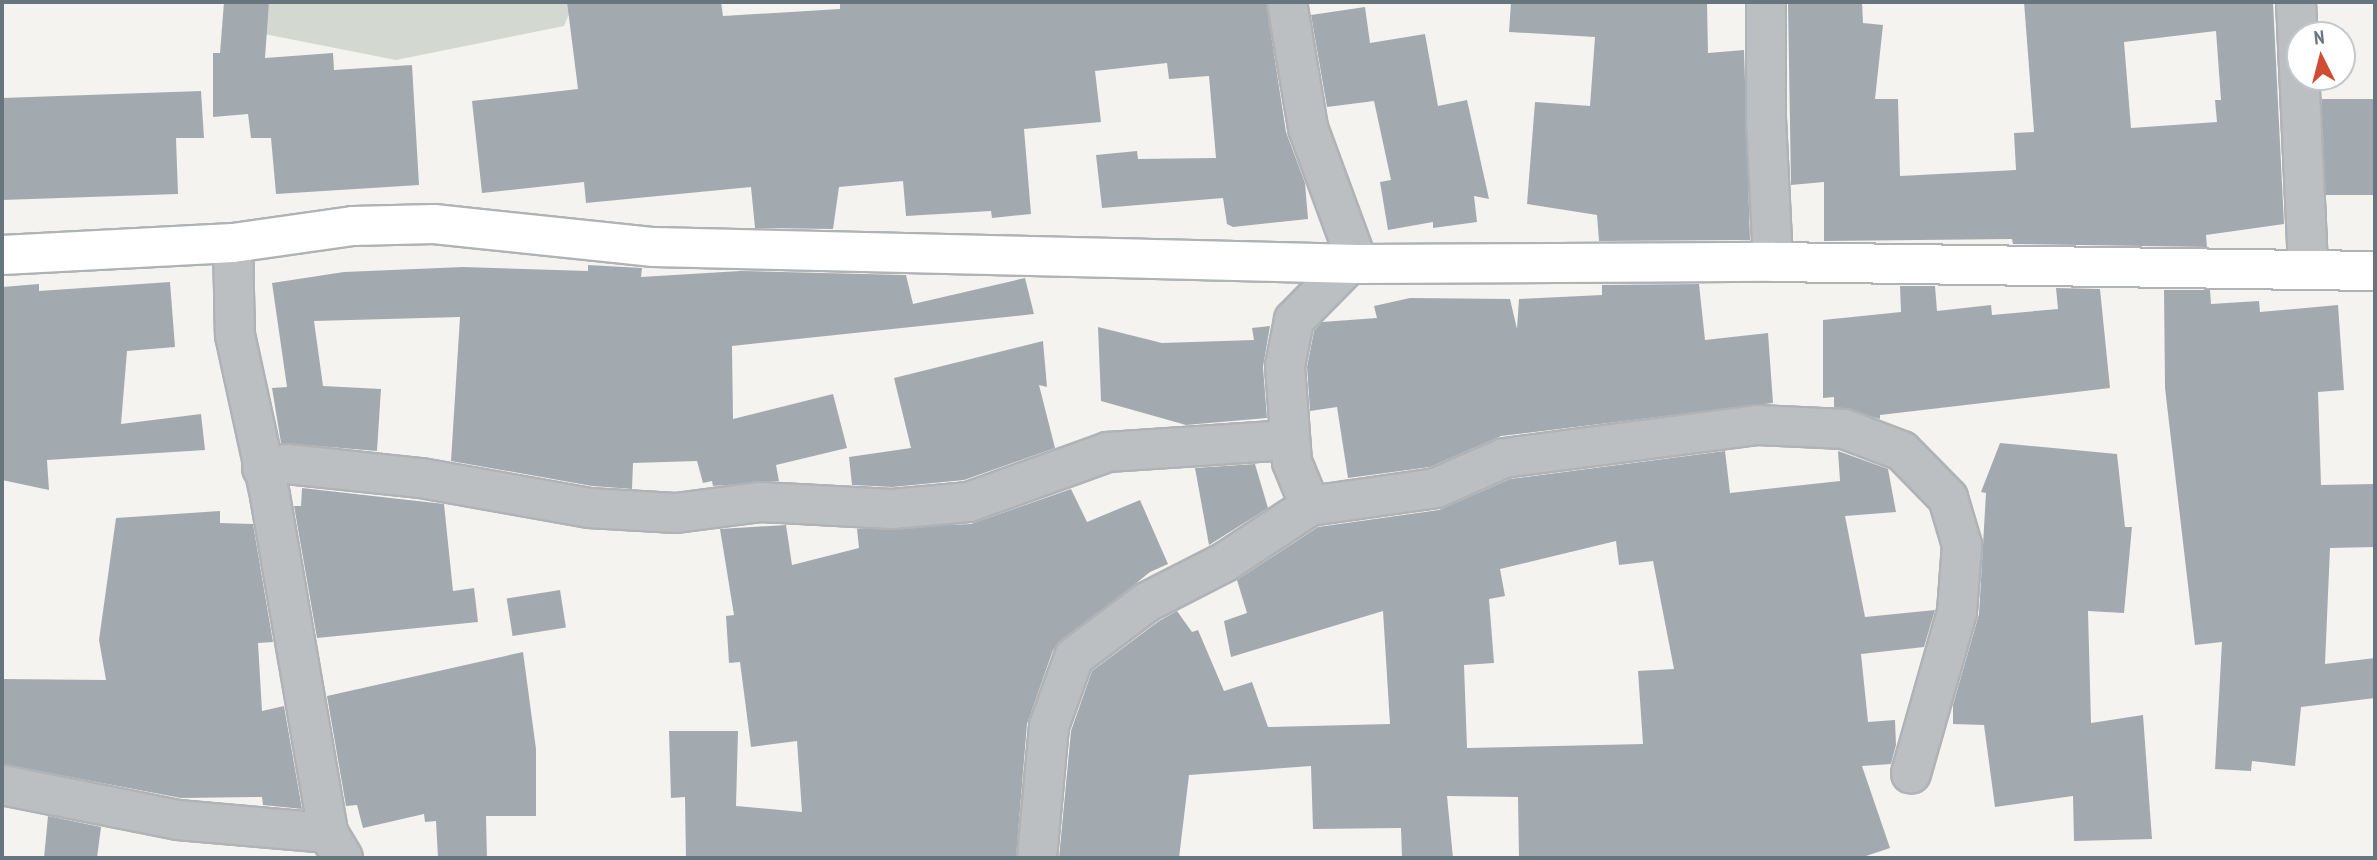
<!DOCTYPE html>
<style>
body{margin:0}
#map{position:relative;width:2377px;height:860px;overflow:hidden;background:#f4f3f0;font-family:"PT Sans Narrow",sans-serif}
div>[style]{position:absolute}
.green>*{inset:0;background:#d3d8d0}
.building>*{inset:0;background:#a3aaaf;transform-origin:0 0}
.roads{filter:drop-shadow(2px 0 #afb3b6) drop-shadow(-2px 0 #afb3b6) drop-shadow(0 2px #afb3b6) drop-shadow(0 -2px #afb3b6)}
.minor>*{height:38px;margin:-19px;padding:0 19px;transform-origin:19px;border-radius:19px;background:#bbbfc2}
.major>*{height:38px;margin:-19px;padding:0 19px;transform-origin:19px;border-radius:19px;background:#fff}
span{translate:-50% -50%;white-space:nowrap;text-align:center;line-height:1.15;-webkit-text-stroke:7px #fff;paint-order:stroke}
.frame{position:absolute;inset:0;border:4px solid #66757e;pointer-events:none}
.north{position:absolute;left:2286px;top:21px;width:70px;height:70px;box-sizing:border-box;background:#fff;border:2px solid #c2c8cb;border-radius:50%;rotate:354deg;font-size:19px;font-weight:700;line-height:28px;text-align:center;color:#66757e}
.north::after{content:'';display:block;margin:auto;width:24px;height:32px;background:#d04d33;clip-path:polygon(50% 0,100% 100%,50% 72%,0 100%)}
</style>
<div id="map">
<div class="green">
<i style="clip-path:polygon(239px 2px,574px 2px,564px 26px,396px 60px,233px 28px)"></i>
</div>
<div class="building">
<i style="clip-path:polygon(224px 2px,269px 2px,265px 58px,333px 53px,334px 70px,412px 65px,419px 185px,276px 194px,271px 138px,251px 138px,248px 114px,213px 117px,213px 53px,220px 53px)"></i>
<i style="clip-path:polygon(567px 2px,721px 2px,723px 16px,840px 9px,840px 2px,1266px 2px,1286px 132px,1305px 183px,1308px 219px,1233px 227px,1227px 224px,1223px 198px,1102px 208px,1096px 155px,1137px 151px,1138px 159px,1216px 158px,1209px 76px,1169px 79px,1167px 63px,1095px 71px,1101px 122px,1024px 129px,1031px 214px,992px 218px,991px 211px,906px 216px,903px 181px,839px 187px,833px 229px,755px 228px,751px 187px,586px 203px,584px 182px,482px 193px,472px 101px,578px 89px)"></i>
<i style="clip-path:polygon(1511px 2px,1707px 2px,1708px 53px,1744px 50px,1750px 240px,1599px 241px,1597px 215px,1527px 204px,1535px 102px,1590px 106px,1595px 37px,1509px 32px)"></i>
<i style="clip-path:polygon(evenodd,1788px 2px,1862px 2px,1863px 23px,1883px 25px,1875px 99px,1898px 99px,1900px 176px,2016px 170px,2014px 133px,2034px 132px,2024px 2px,2273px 2px,2284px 224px,2206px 235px,2207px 247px,2013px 244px,2012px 239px,1824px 241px,1824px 182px,1791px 185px,1788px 2px,2216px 31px,2221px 100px,2215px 100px,2217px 122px,2131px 128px,2124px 42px,2216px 31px)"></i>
<i style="clip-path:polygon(1365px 7px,1370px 43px,1425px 34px,1438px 106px,1467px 100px,1489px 199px,1474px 196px,1477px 222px,1433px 228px,1433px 222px,1388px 230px,1380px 182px,1391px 180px,1374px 101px,1327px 107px,1311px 15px)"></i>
<i style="clip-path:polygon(201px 91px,204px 138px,176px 138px,178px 194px,2px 200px,2px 98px)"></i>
<i style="left:2375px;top:99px;width:96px;height:53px;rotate:90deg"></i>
<i style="clip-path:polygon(588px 265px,642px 268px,641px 277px,740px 271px,906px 275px,913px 304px,1025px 278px,1034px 314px,732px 346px,733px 419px,833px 394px,847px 448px,776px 465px,779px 481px,713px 486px,712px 481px,703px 483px,697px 461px,633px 463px,632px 489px,592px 486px,451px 461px,460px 317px,314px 321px,323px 386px,381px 389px,377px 451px,281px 443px,272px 388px,287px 387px,272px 283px,344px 272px,463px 267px,588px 271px)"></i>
<i style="clip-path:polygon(170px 282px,175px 347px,127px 351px,121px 424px,201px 414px,205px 450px,47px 460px,49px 490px,2px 480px,2px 287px,39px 284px,39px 291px)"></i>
<i style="clip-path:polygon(1699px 284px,1705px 340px,1768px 333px,1773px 403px,1501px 436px,1430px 467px,1348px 478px,1337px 407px,1310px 411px,1307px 367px,1314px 331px,1322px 322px,1377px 318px,1374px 306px,1410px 298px,1510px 299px,1517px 329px,1519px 299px,1602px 295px,1602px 285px)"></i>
<i style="clip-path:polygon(1900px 286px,1935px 286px,1937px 311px,1991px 305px,1992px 315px,2058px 309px,2056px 288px,2100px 289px,2110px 388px,1880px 415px,1880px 419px,1834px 407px,1834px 397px,1823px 398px,1823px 320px,1901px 312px)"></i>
<i style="clip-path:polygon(2164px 290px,2210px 290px,2211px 304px,2259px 301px,2260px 312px,2338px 305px,2344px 390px,2318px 392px,2321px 485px,2375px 484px,2375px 547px,2330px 548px,2325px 664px,2375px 658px,2375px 698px,2301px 707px,2295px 766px,2252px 761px,2251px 771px,2215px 769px,2222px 642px,2195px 645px,2165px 388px)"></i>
<i style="clip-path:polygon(1270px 326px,1263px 367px,1267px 418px,1186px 425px,1101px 401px,1098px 327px,1162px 343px,1254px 340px,1252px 328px)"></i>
<i style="clip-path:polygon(1043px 341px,1047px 387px,1039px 385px,1055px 448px,964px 480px,892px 487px,852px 485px,849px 457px,911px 448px,894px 378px)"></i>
<i style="clip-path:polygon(2000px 443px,2117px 454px,2125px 527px,2132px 527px,2124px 613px,2088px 611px,2091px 723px,2143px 715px,2152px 839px,2074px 841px,2073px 796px,1995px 807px,1984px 725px,1953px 724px,1953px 705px,1979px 614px,1986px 493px,1981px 492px)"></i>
<i style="clip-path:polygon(evenodd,1725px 451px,1730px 493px,1840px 481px,1838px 451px,1888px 469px,1896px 512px,1845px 516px,1865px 617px,1935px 610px,1924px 647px,1861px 654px,1868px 722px,1895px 720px,1896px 745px,1891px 764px,1862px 766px,1890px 848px,1860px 858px,1519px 858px,1518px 797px,1447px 796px,1453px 858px,1402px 858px,1401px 828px,1313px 829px,1311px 766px,1189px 775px,1179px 858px,1059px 858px,1071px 731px,1092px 671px,1159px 621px,1177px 611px,1192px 632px,1198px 630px,1224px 691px,1252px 682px,1268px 727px,1390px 724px,1383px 611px,1231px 657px,1224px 621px,1247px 613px,1237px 580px,1318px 527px,1439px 510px,1510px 479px,1725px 451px,1616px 541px,1619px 565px,1653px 561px,1674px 669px,1638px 671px,1643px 744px,1467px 748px,1464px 665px,1494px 663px,1489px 599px,1505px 596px,1500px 569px,1616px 541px)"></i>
<i style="clip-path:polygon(1255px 464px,1268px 508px,1209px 545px,1195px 468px)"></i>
<i style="clip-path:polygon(302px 488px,444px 504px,453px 591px,474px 588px,478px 622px,317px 638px,294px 506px,301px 506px)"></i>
<i style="clip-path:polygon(1071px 489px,1087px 522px,1140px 500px,1168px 564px,1150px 572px,1053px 650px,1027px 724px,1016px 858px,686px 858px,685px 797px,671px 798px,669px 731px,738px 731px,736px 806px,802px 812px,797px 741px,751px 747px,740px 662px,729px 663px,726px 616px,734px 615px,720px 529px,786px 525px,792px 565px,859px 548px,857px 529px,971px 524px)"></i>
<i style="clip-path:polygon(220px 511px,220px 523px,253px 524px,273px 642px,258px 643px,262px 711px,284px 706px,302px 809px,263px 805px,262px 797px,181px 798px,2px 764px,2px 679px,106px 680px,99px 640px,116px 518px)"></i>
<i style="left:560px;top:590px;width:38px;height:54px;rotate:81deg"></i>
<i style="clip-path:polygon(523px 652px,536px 749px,536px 816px,486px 816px,487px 858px,438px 858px,436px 821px,425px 822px,424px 814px,363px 828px,357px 805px,346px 806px,327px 696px)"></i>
<i style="clip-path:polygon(48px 816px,101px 827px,97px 858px,44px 858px)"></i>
</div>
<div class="roads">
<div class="minor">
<i style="left:1287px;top:2px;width:128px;rotate:80.5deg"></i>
<i style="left:1308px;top:128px;width:145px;rotate:69.8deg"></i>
<i style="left:1766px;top:2px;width:117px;rotate:90deg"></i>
<i style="left:1766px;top:119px;width:143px;rotate:87.2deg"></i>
<i style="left:2296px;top:2px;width:268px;rotate:87.4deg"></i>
<i style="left:233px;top:243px;width:92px;rotate:88.8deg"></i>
<i style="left:235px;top:335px;width:165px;rotate:77.7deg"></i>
<i style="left:270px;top:496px;width:342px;rotate:80.2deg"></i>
<i style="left:262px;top:468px;width:25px;rotate:-9deg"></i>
<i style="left:287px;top:464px;width:135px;rotate:6deg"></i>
<i style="left:421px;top:478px;width:171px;rotate:10.1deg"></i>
<i style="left:589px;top:508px;width:87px;rotate:3.3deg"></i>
<i style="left:676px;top:513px;width:86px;rotate:-7.4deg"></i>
<i style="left:761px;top:502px;width:131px;rotate:3.1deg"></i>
<i style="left:892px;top:509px;width:77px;rotate:-5.2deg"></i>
<i style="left:969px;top:502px;width:148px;rotate:-19.8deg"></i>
<i style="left:1108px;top:452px;width:181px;rotate:-3.8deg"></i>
<i style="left:1310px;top:506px;width:127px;rotate:-8.1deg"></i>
<i style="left:1436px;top:488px;width:74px;rotate:-23.8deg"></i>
<i style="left:1504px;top:458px;width:256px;rotate:-7.4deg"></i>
<i style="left:1758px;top:425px;width:86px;rotate:2.7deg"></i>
<i style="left:1844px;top:429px;width:62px;rotate:20.8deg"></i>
<i style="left:1902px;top:451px;width:66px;rotate:45.6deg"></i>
<i style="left:1948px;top:498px;width:49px;rotate:73.4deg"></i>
<i style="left:1962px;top:545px;width:67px;rotate:94.3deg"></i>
<i style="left:1957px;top:612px;width:168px;rotate:105.9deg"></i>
<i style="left:2px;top:785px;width:179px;rotate:11.2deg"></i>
<i style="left:178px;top:820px;width:151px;rotate:5deg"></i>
<i style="left:328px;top:833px;width:29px;rotate:59deg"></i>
<i style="left:1037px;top:858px;width:133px;rotate:-84.8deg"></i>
<i style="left:1049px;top:726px;width:73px;rotate:-70.1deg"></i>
<i style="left:1074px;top:657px;width:91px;rotate:-37deg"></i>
<i style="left:1147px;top:602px;width:88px;rotate:-27.1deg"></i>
<i style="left:1225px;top:562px;width:102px;rotate:-33.4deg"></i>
<i style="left:1310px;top:506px;width:48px;rotate:-112.2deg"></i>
<i style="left:1292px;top:462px;width:96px;rotate:-94.2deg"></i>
<i style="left:1285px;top:366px;width:47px;rotate:-78.9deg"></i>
<i style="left:1294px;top:320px;width:80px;rotate:-45.5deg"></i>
</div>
<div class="major">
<i style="left:2px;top:255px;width:231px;rotate:-3deg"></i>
<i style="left:233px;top:243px;width:121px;rotate:-8.1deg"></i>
<i style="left:353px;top:226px;width:81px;rotate:-1.4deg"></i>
<i style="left:434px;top:224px;width:221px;rotate:6deg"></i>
<i style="left:654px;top:247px;width:704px;rotate:1.38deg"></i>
<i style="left:1358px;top:264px;width:415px;rotate:-0.3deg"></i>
<i style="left:1773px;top:262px;width:602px;rotate:0.86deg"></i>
</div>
</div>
<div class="frame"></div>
<div class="north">N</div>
</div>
